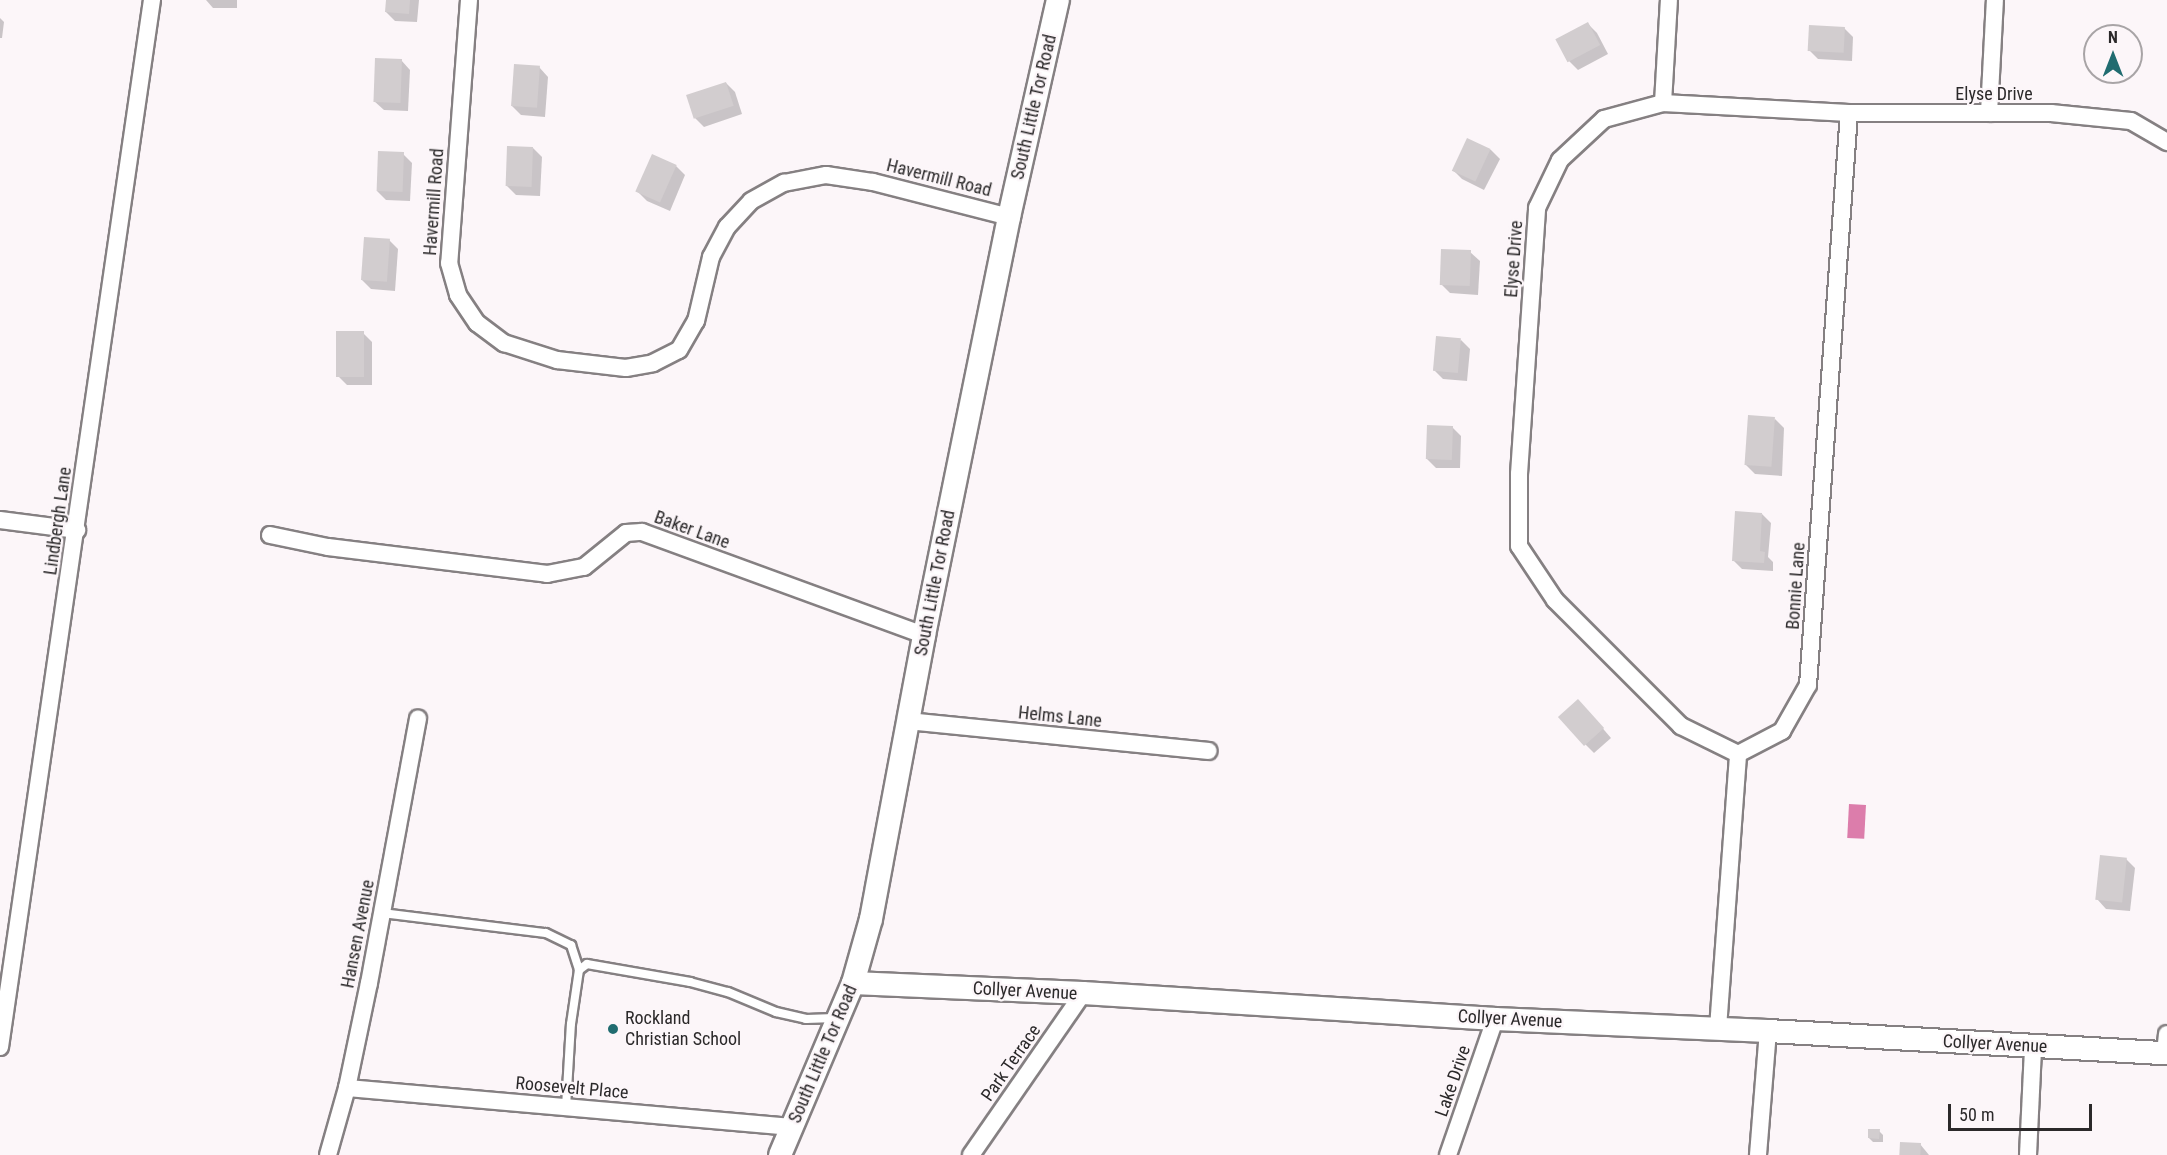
<!DOCTYPE html>
<style>
body{margin:0}
#map{position:relative;width:2167px;height:1155px;overflow:hidden;background:#fcf6f9;font-family:"Roboto Condensed",sans-serif}
div>[style]{position:absolute}
.water>*{inset:0;background:#dc7dab;transform-origin:0 0}
.shadow>*{inset:0;background:#0003}
.building>*{inset:0;background:#d2cdcf;transform-origin:0 0}
.roads{filter:drop-shadow(2px 0 #858082) drop-shadow(-2px 0 #858082) drop-shadow(0 2px #858082) drop-shadow(0 -2px #858082)}
.lane>*{height:8px;margin:-4px;padding:0 4px;transform-origin:4px;border-radius:4px;background:#fff}
.street>*{height:16px;margin:-8px;padding:0 8px;transform-origin:8px;border-radius:8px;background:#fff}
.secondary>*{height:22px;margin:-11px;padding:0 11px;transform-origin:11px;border-radius:11px;background:#fff}
.dots>*{width:16px;height:16px;translate:-50% -50%;box-sizing:border-box;border:3px solid #fcf6f9;border-radius:50%}
span{translate:-50% -50%;white-space:nowrap;text-align:center;line-height:1.15;-webkit-text-stroke:4.5px #fcf6f9;paint-order:stroke}
.street-label{font-size:18px;color:#2b292a}
.poi-label{font-size:18px;color:#2b292a}
.left{translate:0 -50%;text-align:left}
.north{position:absolute;left:2083px;top:24px;width:60px;height:60px;box-sizing:border-box;background:#fcf6f9;border:2px solid #a8a4a6;border-radius:50%;rotate:0deg;font-size:16px;font-weight:700;line-height:24px;text-align:center;color:#2b292a}
.north::after{content:'';display:block;margin:auto;width:21px;height:27px;background:#206c70;clip-path:polygon(50% 0,100% 100%,50% 72%,0 100%)}
.scale{position:absolute;left:1948px;top:1104px;width:144px;height:27px;box-sizing:border-box;border:3px solid #2b292a;border-top:0;padding-left:8px;font-size:18px;line-height:21px;white-space:nowrap;color:#2b292a;-webkit-text-stroke:4px #fcf6f9;paint-order:stroke}
</style>
<div id="map">
<div class="water">
<i style="left:1849px;top:804px;width:17px;height:34px;rotate:3deg"></i>
</div>
<div class="shadow">
<i style="clip-path:polygon(206px 0,237px 0,237px 8px,213px 8px)"></i>
<i style="clip-path:polygon(387px 0,419px 0,417px 22px,395px 21px,386px 12px)"></i>
<i style="clip-path:polygon(0 18px,4px 22px,2px 38px,0 38px)"></i>
<i style="clip-path:polygon(1588px 24px,1597px 33px,1608px 54px,1578px 70px,1569px 61px)"></i>
<i style="clip-path:polygon(1844px 28px,1853px 37px,1852px 61px,1818px 59px,1809px 50px)"></i>
<i style="clip-path:polygon(401px 60px,410px 70px,408px 111px,384px 110px,374px 101px)"></i>
<i style="clip-path:polygon(539px 67px,548px 77px,545px 117px,521px 115px,512px 106px)"></i>
<i style="clip-path:polygon(726px 83px,735px 92px,742px 114px,704px 127px,695px 118px)"></i>
<i style="clip-path:polygon(1468px 140px,1491px 150px,1500px 159px,1484px 190px,1462px 179px,1453px 170px)"></i>
<i style="clip-path:polygon(533px 148px,542px 157px,540px 196px,516px 195px,507px 186px)"></i>
<i style="clip-path:polygon(403px 154px,412px 163px,410px 201px,386px 200px,377px 191px)"></i>
<i style="clip-path:polygon(676px 166px,685px 175px,670px 211px,647px 201px,638px 192px)"></i>
<i style="clip-path:polygon(389px 240px,398px 249px,395px 291px,371px 289px,362px 280px)"></i>
<i style="clip-path:polygon(1470px 252px,1480px 261px,1478px 295px,1450px 293px,1441px 284px)"></i>
<i style="clip-path:polygon(363px 333px,372px 342px,372px 385px,347px 385px,338px 376px)"></i>
<i style="clip-path:polygon(1461px 340px,1470px 349px,1467px 381px,1443px 379px,1434px 370px)"></i>
<i style="clip-path:polygon(1775px 419px,1784px 428px,1782px 476px,1755px 474px,1746px 465px)"></i>
<i style="clip-path:polygon(1452px 427px,1461px 436px,1460px 468px,1436px 468px,1427px 459px)"></i>
<i style="clip-path:polygon(1762px 514px,1771px 523px,1768px 557px,1773px 562px,1773px 571px,1742px 569px,1733px 560px)"></i>
<i style="clip-path:polygon(1587px 710px,1611px 738px,1594px 753px,1585px 744px)"></i>
<i style="clip-path:polygon(2126px 859px,2135px 868px,2130px 911px,2106px 909px,2097px 899px)"></i>
<i style="clip-path:polygon(1879px 1131px,1883px 1135px,1883px 1142px,1873px 1142px,1869px 1138px)"></i>
<i style="clip-path:polygon(1920px 1144px,1929px 1155px,1901px 1155px)"></i>
</div>
<div class="building">
<i style="clip-path:polygon(386px 0,410px 0,409px 14px,385px 12px)"></i>
<i style="left:1588px;top:22px;width:26px;height:37px;rotate:62deg"></i>
<i style="left:1809px;top:25px;width:36px;height:26px;rotate:3deg"></i>
<i style="left:375px;top:58px;width:27px;height:44px;rotate:2deg"></i>
<i style="left:514px;top:64px;width:26px;height:42px;rotate:4deg"></i>
<i style="left:726px;top:82px;width:25px;height:42px;rotate:72deg"></i>
<i style="left:1467px;top:138px;width:26px;height:36px;rotate:25deg"></i>
<i style="left:507px;top:146px;width:26px;height:40px;rotate:2deg"></i>
<i style="left:378px;top:151px;width:26px;height:40px;rotate:2deg"></i>
<i style="left:652px;top:154px;width:27px;height:41px;rotate:24deg"></i>
<i style="left:364px;top:237px;width:26px;height:43px;rotate:4deg"></i>
<i style="left:1441px;top:249px;width:30px;height:36px;rotate:2deg"></i>
<i style="left:336px;top:331px;width:28px;height:46px"></i>
<i style="left:1436px;top:336px;width:25px;height:35px;rotate:5deg"></i>
<i style="left:1748px;top:415px;width:27px;height:50px;rotate:4deg"></i>
<i style="left:1427px;top:425px;width:26px;height:34px;rotate:2deg"></i>
<i style="clip-path:polygon(1735px 511px,1762px 513px,1760px 551px,1765px 552px,1764px 563px,1732px 561px)"></i>
<i style="left:1578px;top:699px;width:39px;height:27px;rotate:48deg"></i>
<i style="left:2100px;top:855px;width:27px;height:45px;rotate:6deg"></i>
<i style="clip-path:polygon(1868px 1129px,1880px 1129px,1879px 1139px,1868px 1138px)"></i>
<i style="left:1900px;top:1142px;width:21px;height:13px;rotate:3deg"></i>
</div>
<div class="roads">
<div class="lane">
<i style="left:382px;top:913px;width:165px;rotate:7deg"></i>
<i style="left:546px;top:933px;width:28px;rotate:26deg"></i>
<i style="left:571px;top:945px;width:26px;rotate:72deg"></i>
<i style="left:566px;top:1107px;width:83px;rotate:-86.6deg"></i>
<i style="left:571px;top:1024px;width:55px;rotate:-81.6deg"></i>
<i style="left:579px;top:970px;width:10px;rotate:-37deg"></i>
<i style="left:587px;top:964px;width:105px;rotate:9.9deg"></i>
<i style="left:690px;top:982px;width:39px;rotate:15deg"></i>
<i style="left:728px;top:992px;width:52px;rotate:22.6deg"></i>
<i style="left:776px;top:1012px;width:31px;rotate:13deg"></i>
<i style="left:806px;top:1019px;width:29px;rotate:-2deg"></i>
</div>
<div class="street">
<i style="left:469px;top:0;width:264px;rotate:94.3deg"></i>
<i style="left:449px;top:263px;width:33px;rotate:74deg"></i>
<i style="left:458px;top:295px;width:34px;rotate:56deg"></i>
<i style="left:477px;top:323px;width:34px;rotate:37deg"></i>
<i style="left:504px;top:343px;width:56px;rotate:17.8deg"></i>
<i style="left:557px;top:360px;width:69px;rotate:6.6deg"></i>
<i style="left:626px;top:368px;width:27px;rotate:-10deg"></i>
<i style="left:653px;top:363px;width:29px;rotate:-27deg"></i>
<i style="left:679px;top:350px;width:34px;rotate:-60deg"></i>
<i style="left:696px;top:321px;width:66px;rotate:-76.8deg"></i>
<i style="left:711px;top:257px;width:34px;rotate:-62deg"></i>
<i style="left:727px;top:227px;width:35px;rotate:-47deg"></i>
<i style="left:751px;top:201px;width:38px;rotate:-29deg"></i>
<i style="left:784px;top:183px;width:43px;rotate:-10.8deg"></i>
<i style="left:826px;top:175px;width:48px;rotate:8.5deg"></i>
<i style="left:873px;top:182px;width:140px;rotate:14.4deg"></i>
<i style="left:1663px;top:103px;width:103px;rotate:-86.7deg"></i>
<i style="left:1989px;top:113px;width:113px;rotate:-87deg"></i>
<i style="left:0;top:520px;width:78px;rotate:7.4deg"></i>
<i style="left:270px;top:535px;width:59px;rotate:11.7deg"></i>
<i style="left:328px;top:547px;width:221px;rotate:7deg"></i>
<i style="left:547px;top:574px;width:38px;rotate:-11deg"></i>
<i style="left:584px;top:567px;width:54px;rotate:-39deg"></i>
<i style="left:626px;top:533px;width:16px;rotate:-4deg"></i>
<i style="left:642px;top:532px;width:300px;rotate:20.1deg"></i>
<i style="left:908px;top:721px;width:302px;rotate:5.7deg"></i>
<i style="left:1738px;top:754px;width:64px;rotate:-153.8deg"></i>
<i style="left:1681px;top:726px;width:178px;rotate:-135deg"></i>
<i style="left:1555px;top:600px;width:65px;rotate:-123.7deg"></i>
<i style="left:1519px;top:546px;width:72px;rotate:-90deg"></i>
<i style="left:1519px;top:474px;width:267px;rotate:-86.1deg"></i>
<i style="left:1537px;top:208px;width:53px;rotate:-64.4deg"></i>
<i style="left:1560px;top:160px;width:60px;rotate:-43deg"></i>
<i style="left:1604px;top:119px;width:61px;rotate:-15.2deg"></i>
<i style="left:1663px;top:103px;width:186px;rotate:3.1deg"></i>
<i style="left:1849px;top:113px;width:202px"></i>
<i style="left:2051px;top:113px;width:80px;rotate:5.7deg"></i>
<i style="left:2131px;top:121px;width:42px;rotate:30.3deg"></i>
<i style="left:1738px;top:754px;width:50px;rotate:-27.6deg"></i>
<i style="left:1782px;top:731px;width:53px;rotate:-60.5deg"></i>
<i style="left:1808px;top:685px;width:573px;rotate:-85.9deg"></i>
<i style="left:1718px;top:1028px;width:275px;rotate:-85.8deg"></i>
<i style="left:0;top:1047px;width:1058px;rotate:-81.74deg"></i>
<i style="left:2165px;top:1053px;width:19px;rotate:-84deg"></i>
<i style="left:347px;top:1088px;width:447px;rotate:5deg"></i>
<i style="left:328px;top:1155px;width:70px;rotate:-74.2deg"></i>
<i style="left:347px;top:1088px;width:107px;rotate:-78.2deg"></i>
<i style="left:369px;top:983px;width:269px;rotate:-79.5deg"></i>
<i style="left:971px;top:1155px;width:197px;rotate:-55.3deg"></i>
<i style="left:1448px;top:1155px;width:144px;rotate:-70.9deg"></i>
<i style="left:1758px;top:1155px;width:124px;rotate:-85.4deg"></i>
<i style="left:2028px;top:1155px;width:108px;rotate:-87.3deg"></i>
</div>
<div class="secondary">
<i style="left:853px;top:983px;width:230px;rotate:2.5deg"></i>
<i style="left:1083px;top:993px;width:413px;rotate:3.6deg"></i>
<i style="left:1495px;top:1019px;width:273px;rotate:2.5deg"></i>
<i style="left:1768px;top:1031px;width:400px;rotate:3.2deg"></i>
<i style="left:780px;top:1155px;width:187px;rotate:-67deg"></i>
<i style="left:853px;top:983px;width:66px;rotate:-74.3deg"></i>
<i style="left:871px;top:919px;width:289px;rotate:-79.4deg"></i>
<i style="left:924px;top:635px;width:427px;rotate:-78.5deg"></i>
<i style="left:1009px;top:217px;width:222px;rotate:-77.3deg"></i>
</div>
</div>
<div class="dots">
<i style="left:613px;top:1029px;background:#206c70"></i>
</div>
<div class="street-label">
<span style="left:1994px;top:94px">Elyse Drive</span>
<span style="left:1034px;top:107px;rotate:-77deg">South Little Tor Road</span>
<span style="left:939px;top:178px;rotate:14deg">Havermill Road</span>
<span style="left:434px;top:202px;rotate:-86deg">Havermill Road</span>
<span style="left:1514px;top:259px;rotate:-86deg">Elyse Drive</span>
<span style="left:58px;top:521px;rotate:-82deg">Lindbergh Lane</span>
<span style="left:692px;top:530px;rotate:20deg">Baker Lane</span>
<span style="left:935px;top:583px;rotate:-79deg">South Little Tor Road</span>
<span style="left:1796px;top:586px;rotate:-86deg">Bonnie Lane</span>
<span style="left:1060px;top:717px;rotate:6deg">Helms Lane</span>
<span style="left:358px;top:934px;rotate:-79deg">Hansen Avenue</span>
<span style="left:1025px;top:991px;rotate:3deg">Collyer Avenue</span>
<span style="left:1510px;top:1019px;rotate:3deg">Collyer Avenue</span>
<span style="left:1995px;top:1044px;rotate:3deg">Collyer Avenue</span>
<span style="left:823px;top:1054px;rotate:-67deg">South Little Tor Road</span>
<span style="left:1011px;top:1063px;rotate:-55deg">Park Terrace</span>
<span style="left:1453px;top:1081px;rotate:-71deg">Lake Drive</span>
<span style="left:572px;top:1088px;rotate:5deg">Roosevelt Place</span>
</div>
<div class="poi-label">
<span class="left" style="left:625px;top:1029px">Rockland<br>Christian School</span>
</div>
<div class="north">N</div>
<div class="scale">50 m</div>
</div>
